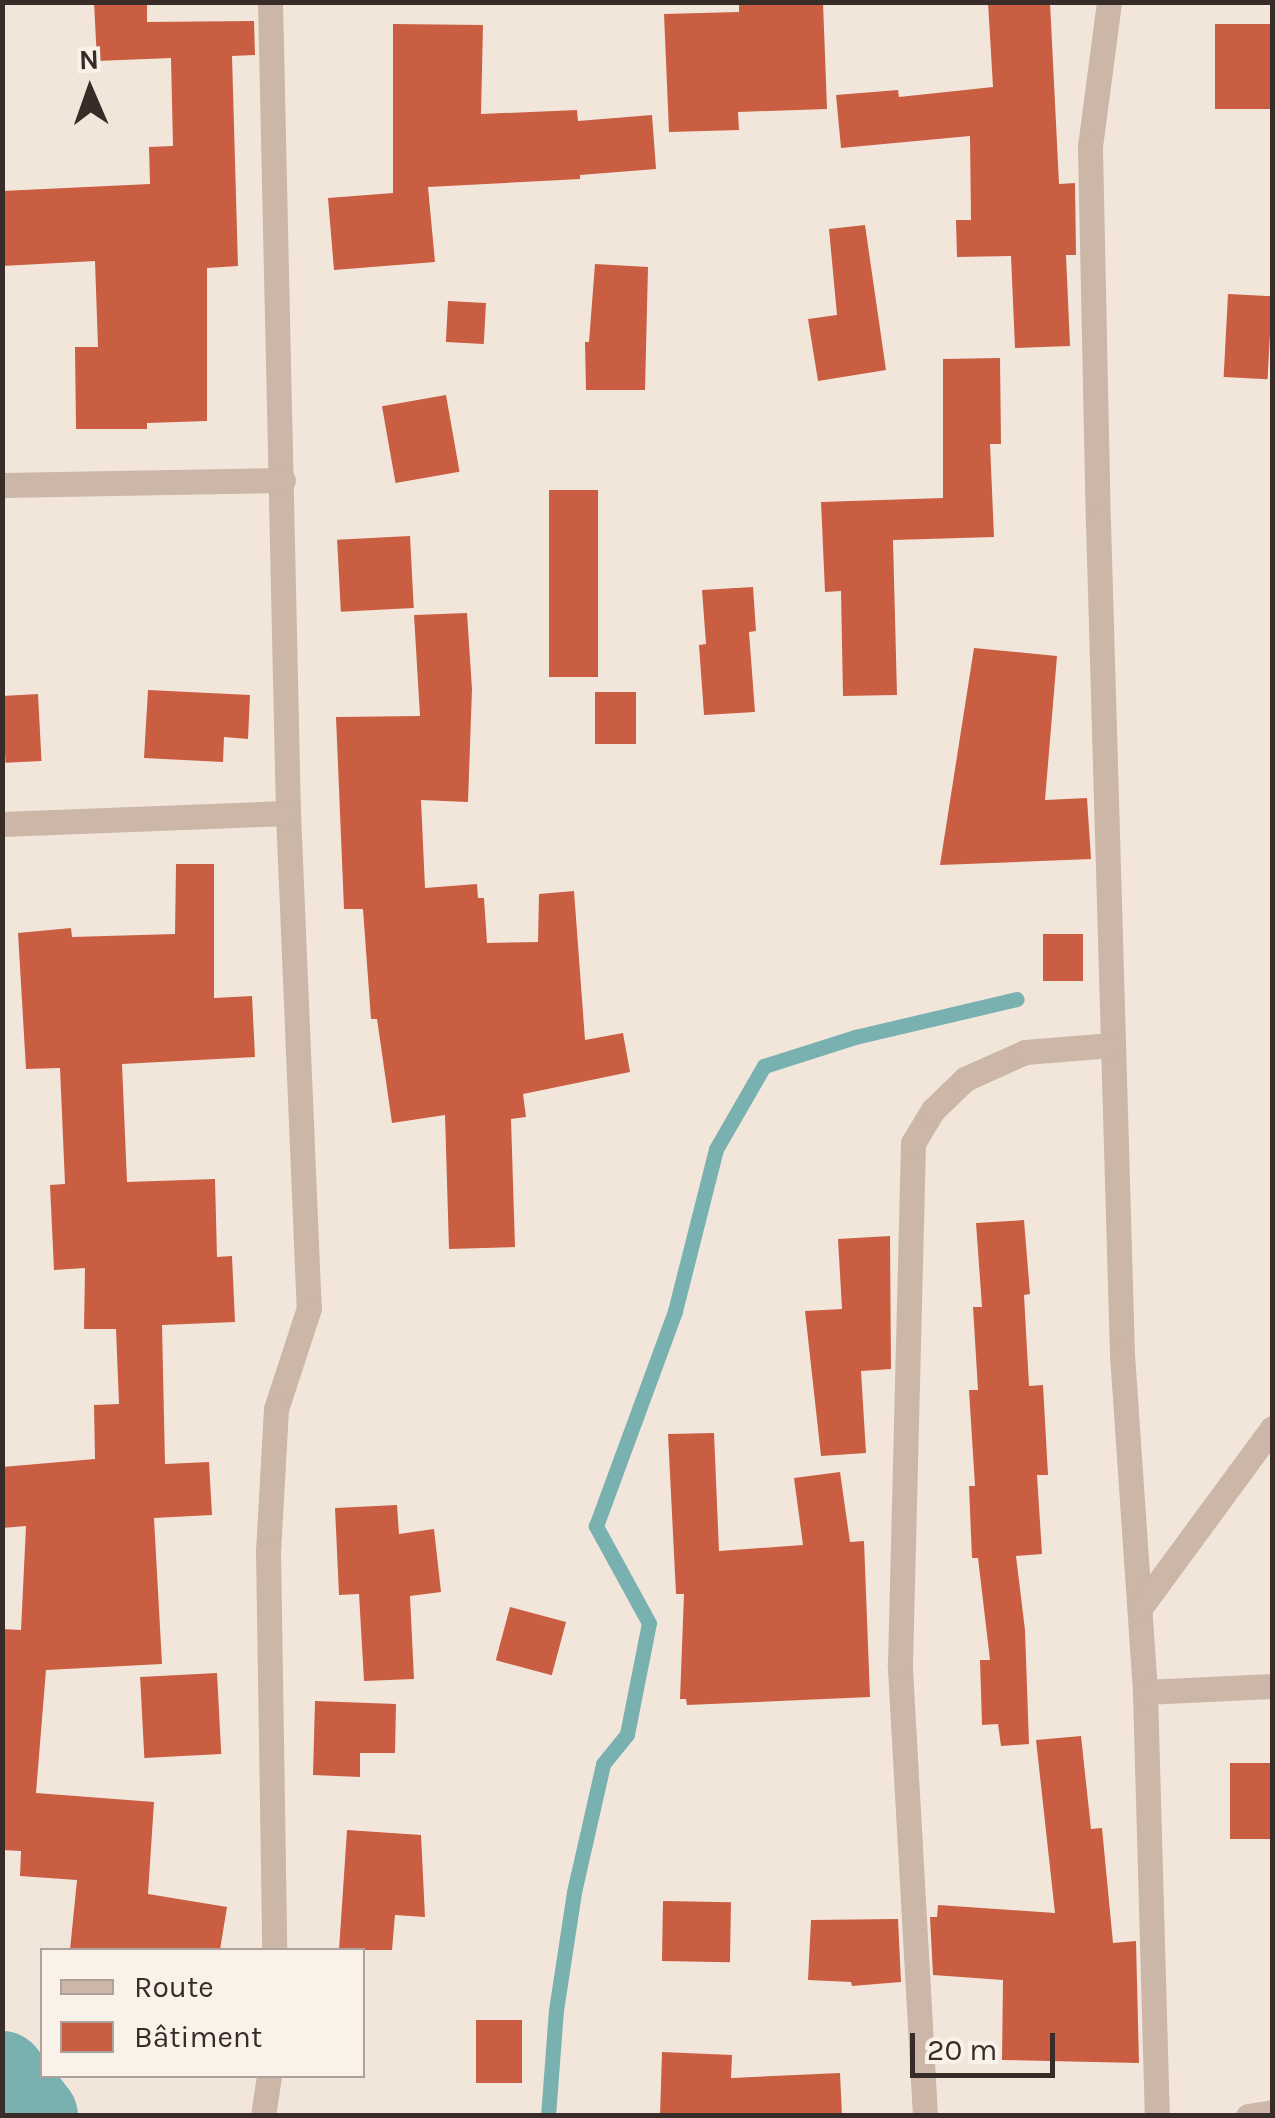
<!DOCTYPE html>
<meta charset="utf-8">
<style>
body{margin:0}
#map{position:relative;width:1275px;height:2118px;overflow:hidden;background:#f2e6db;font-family:Karla,sans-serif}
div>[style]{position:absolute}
.stream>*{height:15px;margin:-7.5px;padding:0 7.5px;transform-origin:7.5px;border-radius:7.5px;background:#79b0b0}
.river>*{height:88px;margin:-44px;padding:0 44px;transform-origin:44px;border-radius:44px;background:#79b0b0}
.building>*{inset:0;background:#c95e43;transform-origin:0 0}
.street>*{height:25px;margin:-12.5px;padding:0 12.5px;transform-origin:12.5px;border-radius:12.5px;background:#cbb6a7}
span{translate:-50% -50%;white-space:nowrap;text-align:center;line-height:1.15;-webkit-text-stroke:8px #faf1e8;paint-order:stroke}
.frame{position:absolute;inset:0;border:5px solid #372c28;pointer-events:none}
.legend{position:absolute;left:40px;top:1948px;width:325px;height:130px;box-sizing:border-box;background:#faf1e8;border:2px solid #aca29b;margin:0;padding:12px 18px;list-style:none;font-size:30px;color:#372c28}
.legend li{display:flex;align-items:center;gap:20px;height:50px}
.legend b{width:50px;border:2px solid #aca29b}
.north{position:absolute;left:40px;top:40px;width:100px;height:100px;-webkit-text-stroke:8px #faf1e8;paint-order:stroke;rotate:358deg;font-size:28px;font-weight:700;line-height:40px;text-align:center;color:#372c28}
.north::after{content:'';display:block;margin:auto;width:35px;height:45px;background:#372c28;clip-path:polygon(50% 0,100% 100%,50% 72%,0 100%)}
.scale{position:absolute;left:910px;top:2033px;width:145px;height:45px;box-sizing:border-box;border:5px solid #372c28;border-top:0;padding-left:12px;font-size:30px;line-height:35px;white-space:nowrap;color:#372c28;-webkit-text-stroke:8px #faf1e8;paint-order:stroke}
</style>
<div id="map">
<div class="stream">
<i style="left:548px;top:2116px;width:106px;rotate:-85.7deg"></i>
<i style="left:556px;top:2010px;width:119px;rotate:-81.3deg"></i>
<i style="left:574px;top:1892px;width:131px;rotate:-77.2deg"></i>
<i style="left:603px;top:1764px;width:38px;rotate:-51deg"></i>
<i style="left:627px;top:1734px;width:113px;rotate:-78.8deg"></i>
<i style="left:649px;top:1623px;width:111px;rotate:-118.7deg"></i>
<i style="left:596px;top:1526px;width:229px;rotate:-69.8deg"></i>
<i style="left:675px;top:1311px;width:167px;rotate:-75.8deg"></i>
<i style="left:716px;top:1149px;width:96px;rotate:-60deg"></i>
<i style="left:764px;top:1066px;width:96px;rotate:-17.7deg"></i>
<i style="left:855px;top:1037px;width:166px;rotate:-13.2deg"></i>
</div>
<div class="river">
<i style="left:2px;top:2075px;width:52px;rotate:52deg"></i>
</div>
<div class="building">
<i style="clip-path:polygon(94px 2px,147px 2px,147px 22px,254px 21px,255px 55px,232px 56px,238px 266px,207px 268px,207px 421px,147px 423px,147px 429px,76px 429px,75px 347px,98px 347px,95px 261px,2px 266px,2px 191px,150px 184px,149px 147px,173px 146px,171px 58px,97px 61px)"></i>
<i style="clip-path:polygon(739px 2px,823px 2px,827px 109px,738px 112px,739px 130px,669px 132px,664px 14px,739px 12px)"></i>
<i style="clip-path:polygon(988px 2px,1050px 2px,1059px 184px,1075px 183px,1076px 255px,1066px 255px,1070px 346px,1015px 348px,1011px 256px,957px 257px,956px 220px,971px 220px,970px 136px,841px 148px,836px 95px,898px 90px,899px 97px,993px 87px)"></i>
<i style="clip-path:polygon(393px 24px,483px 25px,481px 114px,577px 110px,578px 121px,652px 115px,656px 169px,580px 175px,580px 179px,428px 187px,435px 262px,334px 270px,328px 198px,393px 193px)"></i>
<i style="left:1272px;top:24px;width:85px;height:57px;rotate:90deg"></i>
<i style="clip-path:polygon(865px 225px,886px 370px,818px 381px,808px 319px,837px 315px,829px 229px)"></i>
<i style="clip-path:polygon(595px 264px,648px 267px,645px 390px,586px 390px,585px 342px,589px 342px)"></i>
<i style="left:1228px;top:294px;width:44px;height:83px;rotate:3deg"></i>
<i style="left:448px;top:301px;width:38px;height:41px;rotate:3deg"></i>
<i style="clip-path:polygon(1000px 358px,1001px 444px,990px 444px,994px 537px,893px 540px,897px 695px,843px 696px,841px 591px,825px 592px,821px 502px,943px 498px,943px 359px)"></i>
<i style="left:446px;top:395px;width:78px;height:65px;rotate:80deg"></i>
<i style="left:598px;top:490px;width:187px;height:49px;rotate:90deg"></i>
<i style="left:410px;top:536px;width:72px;height:73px;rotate:87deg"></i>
<i style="clip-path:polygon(753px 587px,756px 631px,749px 632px,755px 712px,704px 715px,699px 645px,706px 644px,702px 590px)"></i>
<i style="clip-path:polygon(467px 613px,472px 689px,468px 802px,421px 800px,425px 888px,477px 884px,478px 898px,484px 898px,487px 943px,538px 942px,539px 894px,574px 891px,585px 1040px,623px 1033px,630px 1072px,523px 1094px,526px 1117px,511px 1119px,515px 1247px,449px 1249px,445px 1115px,392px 1123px,377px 1019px,371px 1019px,363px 909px,344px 909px,336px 717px,420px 716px,414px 615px)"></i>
<i style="clip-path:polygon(974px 648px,1057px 656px,1045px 800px,1087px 798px,1091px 859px,940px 865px)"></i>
<i style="clip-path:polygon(148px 690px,250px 695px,248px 739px,224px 737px,223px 762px,144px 758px)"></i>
<i style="left:595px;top:692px;width:41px;height:52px"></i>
<i style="left:38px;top:694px;width:67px;height:36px;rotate:87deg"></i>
<i style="clip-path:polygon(176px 864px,214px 864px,214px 998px,252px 996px,255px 1057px,122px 1064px,127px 1182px,215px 1179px,217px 1257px,232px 1256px,235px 1322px,162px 1325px,165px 1464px,209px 1462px,212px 1515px,154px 1518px,162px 1664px,46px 1670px,36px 1793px,154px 1802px,148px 1894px,227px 1907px,220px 1950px,70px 1950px,77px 1880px,20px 1876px,21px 1851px,2px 1850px,2px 1629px,21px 1630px,26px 1526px,2px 1528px,2px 1467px,95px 1459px,94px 1405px,119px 1404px,116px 1329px,84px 1329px,85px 1268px,54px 1270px,50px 1185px,65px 1184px,60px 1068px,26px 1069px,18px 933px,71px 928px,72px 937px,175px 934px)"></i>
<i style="left:1083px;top:934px;width:47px;height:40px;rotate:90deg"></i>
<i style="clip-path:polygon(1024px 1220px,1030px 1294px,1024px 1295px,1029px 1386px,1043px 1385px,1048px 1475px,1037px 1475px,1042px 1554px,1016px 1556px,1025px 1630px,1029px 1744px,1001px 1746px,998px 1724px,982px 1725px,980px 1660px,990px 1660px,978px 1558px,972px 1558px,969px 1486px,975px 1486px,969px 1390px,978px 1390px,973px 1307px,982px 1307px,976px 1223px)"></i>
<i style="clip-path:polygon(890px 1236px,891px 1369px,861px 1371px,866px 1453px,821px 1456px,805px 1311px,842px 1309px,838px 1239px)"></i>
<i style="clip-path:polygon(714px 1433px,719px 1551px,803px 1545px,794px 1478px,840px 1472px,850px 1542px,864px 1541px,870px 1697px,687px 1705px,686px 1699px,680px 1699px,684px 1594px,676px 1594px,668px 1434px)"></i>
<i style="clip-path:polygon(397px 1505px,399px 1534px,434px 1529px,441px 1592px,410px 1596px,414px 1679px,364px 1681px,359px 1594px,339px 1595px,335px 1508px)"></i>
<i style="left:510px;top:1607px;width:58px;height:55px;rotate:15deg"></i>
<i style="left:217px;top:1673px;width:81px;height:77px;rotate:87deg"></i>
<i style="clip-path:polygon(315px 1701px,396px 1704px,395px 1753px,360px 1753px,360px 1777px,313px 1775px)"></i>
<i style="clip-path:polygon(1081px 1736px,1091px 1829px,1102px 1828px,1113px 1943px,1136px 1941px,1139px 2063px,1002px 2060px,1003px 1980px,933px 1975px,930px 1917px,937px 1917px,938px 1905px,1055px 1913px,1036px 1740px)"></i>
<i style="left:1272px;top:1763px;width:76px;height:42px;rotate:90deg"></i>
<i style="clip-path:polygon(347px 1830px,421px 1835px,425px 1917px,395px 1915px,392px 1950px,339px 1950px)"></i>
<i style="left:663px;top:1901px;width:68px;height:60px;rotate:1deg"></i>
<i style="clip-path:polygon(898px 1919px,901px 1982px,852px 1986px,851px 1982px,808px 1980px,811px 1920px)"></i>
<i style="left:476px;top:2020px;width:46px;height:63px"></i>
<i style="clip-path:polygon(662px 2052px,732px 2055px,731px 2078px,840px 2073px,842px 2116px,660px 2116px)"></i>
</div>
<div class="street">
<i style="left:270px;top:2px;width:811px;rotate:88.73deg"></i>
<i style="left:288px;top:813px;width:495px;rotate:87.6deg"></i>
<i style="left:309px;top:1308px;width:106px;rotate:108.1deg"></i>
<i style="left:276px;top:1409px;width:141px;rotate:93.2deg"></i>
<i style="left:268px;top:1550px;width:400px;rotate:89.1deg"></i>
<i style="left:1109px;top:2px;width:146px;rotate:97.5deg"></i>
<i style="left:1090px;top:147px;width:375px;rotate:88.8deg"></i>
<i style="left:1098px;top:522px;width:832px;rotate:88.35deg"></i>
<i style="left:1122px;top:1354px;width:339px;rotate:86.1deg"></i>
<i style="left:1145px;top:1692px;width:424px;rotate:88.4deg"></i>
<i style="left:2px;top:485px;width:281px;rotate:-1deg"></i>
<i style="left:2px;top:824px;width:286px;rotate:-2.2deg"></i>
<i style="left:1140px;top:1608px;width:223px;rotate:-53.7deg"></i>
<i style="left:1145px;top:1692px;width:127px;rotate:-2.7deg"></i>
<i style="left:263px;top:2116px;width:40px;rotate:-81.5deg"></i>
<i style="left:925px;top:2116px;width:453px;rotate:-93.2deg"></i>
<i style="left:900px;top:1664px;width:521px;rotate:-88.57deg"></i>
<i style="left:913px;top:1143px;width:39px;rotate:-59deg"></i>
<i style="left:933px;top:1110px;width:45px;rotate:-44.1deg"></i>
<i style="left:965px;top:1079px;width:66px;rotate:-24.2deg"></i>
<i style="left:1025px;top:1052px;width:87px;rotate:-4.6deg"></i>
<i style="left:1248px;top:2116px;width:24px;rotate:-9deg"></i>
</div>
<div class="frame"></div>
<ul class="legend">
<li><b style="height:12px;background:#cbb6a7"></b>Route</li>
<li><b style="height:28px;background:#c95e43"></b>Bâtiment</li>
</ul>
<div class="north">N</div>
<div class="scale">20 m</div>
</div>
